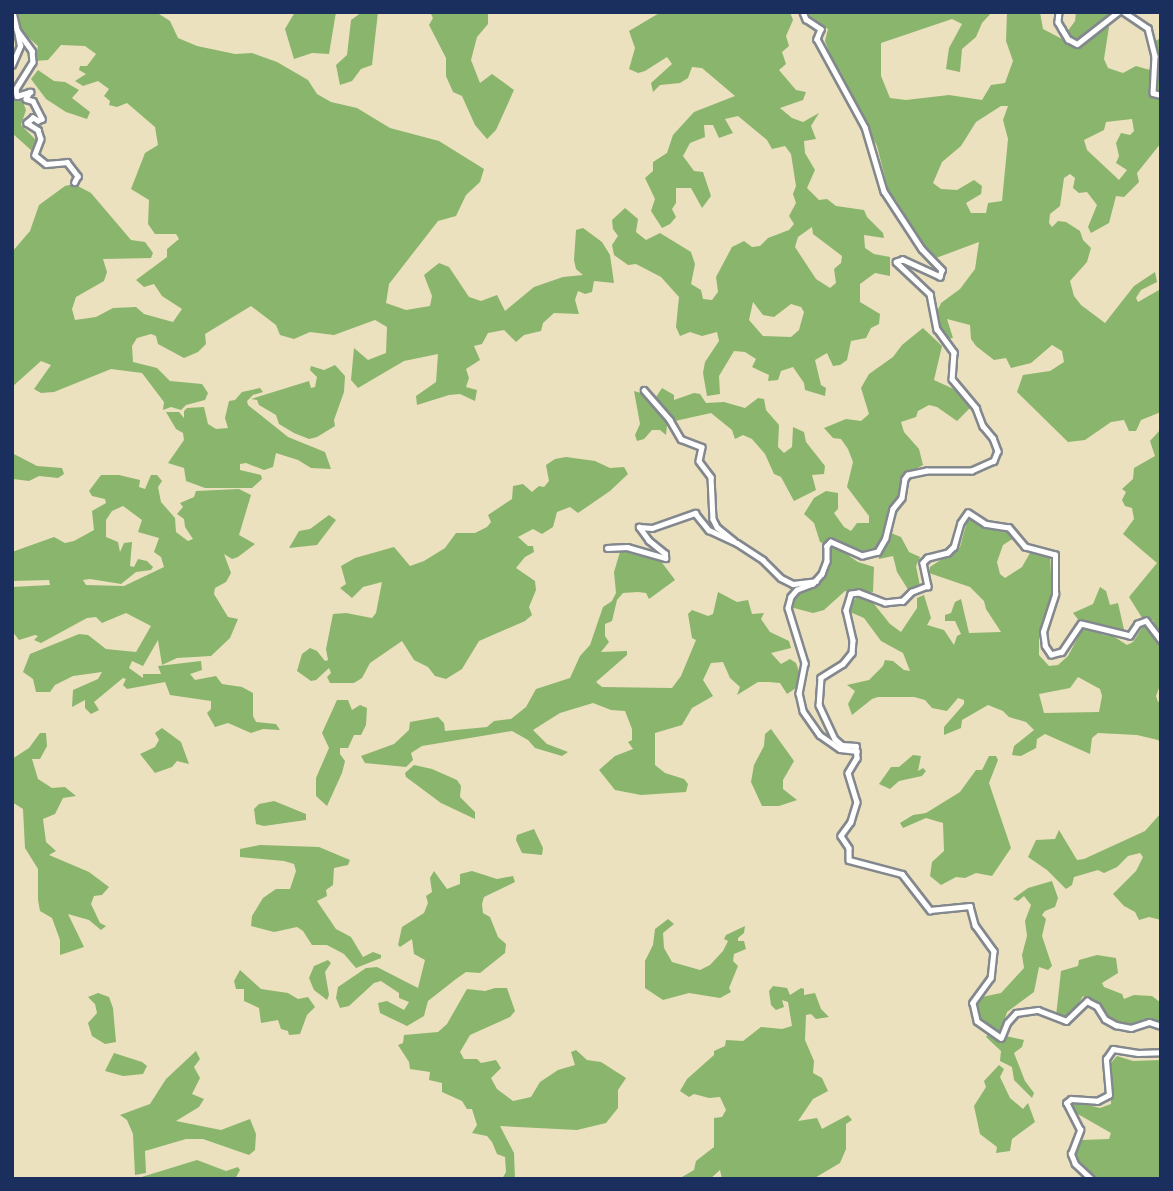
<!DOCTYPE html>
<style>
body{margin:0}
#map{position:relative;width:1173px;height:1191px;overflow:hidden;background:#ebe1be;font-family:"Shantell Sans",sans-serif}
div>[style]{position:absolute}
.forest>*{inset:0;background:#8ab56c}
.roads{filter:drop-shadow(2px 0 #83888e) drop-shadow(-2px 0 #83888e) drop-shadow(0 2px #83888e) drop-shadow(0 -2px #83888e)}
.minor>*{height:4.5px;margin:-2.25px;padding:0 2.25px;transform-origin:2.25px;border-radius:2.25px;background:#fff}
span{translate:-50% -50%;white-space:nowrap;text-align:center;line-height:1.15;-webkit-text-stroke:6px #fbf7ec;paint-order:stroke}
.frame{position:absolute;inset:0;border:14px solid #1b2f5e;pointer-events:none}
</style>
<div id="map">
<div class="forest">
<i style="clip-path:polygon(15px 12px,156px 12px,170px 21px,178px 38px,197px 46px,235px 54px,252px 53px,277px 62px,308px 80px,317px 94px,331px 102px,357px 108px,390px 128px,439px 141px,484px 169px,480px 182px,466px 195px,456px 216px,438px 221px,389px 284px,386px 303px,406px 310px,430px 306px,432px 296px,424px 275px,439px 263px,449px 267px,469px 297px,481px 301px,497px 295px,505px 311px,534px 287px,563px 277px,583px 275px,576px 269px,574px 260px,576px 230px,583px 228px,602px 242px,610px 255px,614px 283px,594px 281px,592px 292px,585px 294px,578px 291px,575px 300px,579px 314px,554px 313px,543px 323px,541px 331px,524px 335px,516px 342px,504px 330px,488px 333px,482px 344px,474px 346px,480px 360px,466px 369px,469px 378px,466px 387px,477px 390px,475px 401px,460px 394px,449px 395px,417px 405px,416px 396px,436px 382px,438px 354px,404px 361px,358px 388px,351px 380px,354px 348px,368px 360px,386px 353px,387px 327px,375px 320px,334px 335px,310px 332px,294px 339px,280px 335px,276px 325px,251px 306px,205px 334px,206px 344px,198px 352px,184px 358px,158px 344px,156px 336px,151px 334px,137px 338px,132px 346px,133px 362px,157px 368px,170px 381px,202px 384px,208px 393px,205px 400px,186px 405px,181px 410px,171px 407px,163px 410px,164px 402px,142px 373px,111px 369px,54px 392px,41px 393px,34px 389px,51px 365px,41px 361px,12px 387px,12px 252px,30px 231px,39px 205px,65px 186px,74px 184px,91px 193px,131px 240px,145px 242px,153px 253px,151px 258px,103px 259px,107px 272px,104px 281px,76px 297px,72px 309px,75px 320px,96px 317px,113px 308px,136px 307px,144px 314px,173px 322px,182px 309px,162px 296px,154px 284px,144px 287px,136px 280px,167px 257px,167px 249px,179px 239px,176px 234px,155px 234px,148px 224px,149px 200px,131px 189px,145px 153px,158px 145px,155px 127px,127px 103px,117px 107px,109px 105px,110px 101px,104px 96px,109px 89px,98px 81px,83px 86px,75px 81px,86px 74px,79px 70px,80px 66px,87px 66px,96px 54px,85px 46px,61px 45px,48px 60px,35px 61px,38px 46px,23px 33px)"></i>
<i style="clip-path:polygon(295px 12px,336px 12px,329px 54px,312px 53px,294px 59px,285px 29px)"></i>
<i style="clip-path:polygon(362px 12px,378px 12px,372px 65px,361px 69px,352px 81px,340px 85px,336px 65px,347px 55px,351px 20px)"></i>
<i style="clip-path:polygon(430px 12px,488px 12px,488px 24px,477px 37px,471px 60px,480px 83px,492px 74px,514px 90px,496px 130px,487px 139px,475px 125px,462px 96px,453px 92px,446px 76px,446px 58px,429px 25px,433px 18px)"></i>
<i style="clip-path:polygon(evenodd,661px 12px,790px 12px,793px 20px,786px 36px,789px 46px,782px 52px,786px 64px,779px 70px,796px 90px,806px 92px,803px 100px,780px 108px,792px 118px,803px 122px,819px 113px,811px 126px,816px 139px,804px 141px,805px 153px,815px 170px,807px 188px,819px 200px,827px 199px,836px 206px,864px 210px,867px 217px,883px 233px,884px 238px,864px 235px,865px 248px,874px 254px,890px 257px,890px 276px,875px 273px,860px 284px,860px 302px,880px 314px,879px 324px,871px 328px,866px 338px,851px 341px,847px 360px,840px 365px,833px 366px,827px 353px,815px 360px,821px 385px,826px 388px,825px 396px,805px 390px,804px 383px,793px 367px,781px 371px,778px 380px,768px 381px,769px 375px,752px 367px,756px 359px,745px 352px,734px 351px,719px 376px,720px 394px,707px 396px,703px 373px,705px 362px,719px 341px,717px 332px,702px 336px,690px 332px,680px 336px,676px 327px,679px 297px,661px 277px,636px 264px,628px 265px,614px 255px,612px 245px,618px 236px,613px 229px,612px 220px,625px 208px,638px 219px,636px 232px,646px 240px,660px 233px,691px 252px,695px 264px,691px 284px,701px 290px,703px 299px,712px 300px,718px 292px,716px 277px,732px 247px,744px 241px,752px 247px,760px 246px,768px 238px,789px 230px,794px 224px,789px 216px,796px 203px,793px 194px,796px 186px,791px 154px,785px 146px,772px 149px,767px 140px,738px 116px,725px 119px,733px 133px,719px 138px,713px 125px,704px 125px,705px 137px,690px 143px,683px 156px,694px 171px,703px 172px,711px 196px,702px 208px,691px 188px,676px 188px,676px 203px,672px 209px,676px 217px,670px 224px,662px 228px,651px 211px,655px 199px,645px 178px,653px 171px,653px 162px,667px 153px,673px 135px,694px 112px,735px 96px,702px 68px,692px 67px,688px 78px,680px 83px,660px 85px,653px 92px,651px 83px,672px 64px,667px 57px,645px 71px,638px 73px,629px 69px,635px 48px,629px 31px,661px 12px,812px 227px,813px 234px,842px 256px,841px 263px,834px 269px,836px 283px,830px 288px,816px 279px,795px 247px,798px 237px,812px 227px,661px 12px,753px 302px,763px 315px,774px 317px,791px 304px,801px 307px,804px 312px,799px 330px,791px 337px,763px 336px,749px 320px,753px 302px)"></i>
<i style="clip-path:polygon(evenodd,808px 12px,992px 12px,982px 23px,976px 37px,962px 49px,960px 72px,946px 69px,949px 48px,962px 24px,952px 19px,881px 43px,881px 76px,890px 98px,906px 100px,949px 95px,982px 100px,991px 85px,1005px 83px,1013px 61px,1006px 41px,1007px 12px,1040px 12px,1043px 29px,1066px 41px,1067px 32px,1075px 21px,1076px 12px,1114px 12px,1101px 22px,1109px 27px,1104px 59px,1108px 68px,1123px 73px,1136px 66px,1150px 70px,1156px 67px,1153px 42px,1161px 38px,1161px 143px,1137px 173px,1139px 182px,1124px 197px,1116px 196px,1109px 223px,1091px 233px,1088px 227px,1097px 205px,1087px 192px,1079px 193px,1073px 188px,1075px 178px,1070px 174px,1064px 178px,1060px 206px,1050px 214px,1049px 223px,1052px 227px,1058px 221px,1066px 222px,1080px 231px,1083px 240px,1091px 248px,1087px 262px,1070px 281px,1074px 296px,1081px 305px,1105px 323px,1134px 286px,1155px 272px,1157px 282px,1141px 290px,1136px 298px,1138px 302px,1159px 290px,1161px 296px,1161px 412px,1141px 420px,1136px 431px,1129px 431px,1124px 420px,1111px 422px,1085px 440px,1068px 442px,1017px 392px,1023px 375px,1050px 371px,1064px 362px,1062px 351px,1052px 345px,1031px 363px,1011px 368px,1006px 358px,994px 360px,976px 346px,971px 339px,970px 325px,947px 319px,953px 338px,948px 339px,940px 331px,937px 312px,941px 303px,960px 289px,975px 269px,979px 242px,936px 258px,923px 247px,896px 200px,889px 193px,877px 146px,834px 65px,825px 41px,828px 29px,812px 19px,808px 12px,1001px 106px,1008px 106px,1003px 120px,1008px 139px,1002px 201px,988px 203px,986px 213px,971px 213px,966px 203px,981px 194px,982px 186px,974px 180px,957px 190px,941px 189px,933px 183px,942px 162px,961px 146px,976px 122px,1001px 106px,808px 12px,1132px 119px,1134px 131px,1130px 135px,1121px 133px,1116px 143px,1119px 156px,1116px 163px,1127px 170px,1119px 180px,1087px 150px,1084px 140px,1104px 130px,1106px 122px,1132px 119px)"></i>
<i style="clip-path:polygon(38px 70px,54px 81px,65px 82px,79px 90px,72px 98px,90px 112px,87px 119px,66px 112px,46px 99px,31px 79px)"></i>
<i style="clip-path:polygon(12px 94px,18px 100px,21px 97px,26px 110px,21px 125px,37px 141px,32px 151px,12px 133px)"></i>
<i style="clip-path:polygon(923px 328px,942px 346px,934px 380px,958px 391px,971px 407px,957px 421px,937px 407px,929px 405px,918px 411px,916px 417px,901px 422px,904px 432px,919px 449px,923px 465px,907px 474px,902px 495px,892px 507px,883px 540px,873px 553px,863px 555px,836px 541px,825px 544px,820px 542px,814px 523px,804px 514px,814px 498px,826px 491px,838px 493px,838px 509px,834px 513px,844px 527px,851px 531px,857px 523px,869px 523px,869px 516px,847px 487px,853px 462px,848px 449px,841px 439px,833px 438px,824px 428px,846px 419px,861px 421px,869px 414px,861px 388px,869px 374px,893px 357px,902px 345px)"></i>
<i style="clip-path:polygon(335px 365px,345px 376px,344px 392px,334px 420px,335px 426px,317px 437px,309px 439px,294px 433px,279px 424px,276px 415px,259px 405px,257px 400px,251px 399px,309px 381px,311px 388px,315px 387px,317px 377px,310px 370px,311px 366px,324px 370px)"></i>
<i style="clip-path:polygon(260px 388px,263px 392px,253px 395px,247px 401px,248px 405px,288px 437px,325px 452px,331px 469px,311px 468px,298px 460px,276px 453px,273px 467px,264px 470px,246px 463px,240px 464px,240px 470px,261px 475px,262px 479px,252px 488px,205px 488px,186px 481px,184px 468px,168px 463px,184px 440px,183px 433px,176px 429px,166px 412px,179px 412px,184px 418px,184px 411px,187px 408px,204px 407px,208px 424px,216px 429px,228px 428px,225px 418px,229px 401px,235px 400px,242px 392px)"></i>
<i style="clip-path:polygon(662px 388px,674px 395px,674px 400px,694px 393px,700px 394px,706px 403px,724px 402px,745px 408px,758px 398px,764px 399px,766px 410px,779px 425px,778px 447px,784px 453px,792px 447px,793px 427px,804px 432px,806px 442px,825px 466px,824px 474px,812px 475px,816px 490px,794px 501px,781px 477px,774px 474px,765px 454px,752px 439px,743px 435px,735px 439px,732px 430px,711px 413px,675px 421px,667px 418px,654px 400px)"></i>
<i style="clip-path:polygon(634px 391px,647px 395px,653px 400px,667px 425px,666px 435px,660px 430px,652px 430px,644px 439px,637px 441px,635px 435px,640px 424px)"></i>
<i style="clip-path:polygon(1161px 429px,1161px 641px,1153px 620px,1144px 621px,1129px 597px,1157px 563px,1123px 534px,1134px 519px,1132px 508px,1125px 506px,1122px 500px,1126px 492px,1122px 489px,1133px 479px,1134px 468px,1155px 456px,1150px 441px)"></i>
<i style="clip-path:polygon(12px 453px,37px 466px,62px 468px,64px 474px,58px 478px,39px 476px,29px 481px,13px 479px)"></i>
<i style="clip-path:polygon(566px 457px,595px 461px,610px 468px,624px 467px,628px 474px,610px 491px,578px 513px,570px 507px,557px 512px,553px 527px,542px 534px,533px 529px,518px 537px,528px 546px,533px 546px,534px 552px,525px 557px,516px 568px,535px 581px,536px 590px,529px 607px,532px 615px,525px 621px,479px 641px,462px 669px,446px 679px,435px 676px,428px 667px,414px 660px,402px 641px,370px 663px,362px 678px,354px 683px,330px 683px,327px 677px,331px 673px,329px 668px,316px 680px,311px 681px,297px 671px,302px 654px,310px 648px,317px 651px,325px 661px,328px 660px,326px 649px,333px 614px,346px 613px,372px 618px,376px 613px,382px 582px,363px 587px,352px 598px,340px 588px,346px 584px,341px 566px,355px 558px,394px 547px,410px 566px,424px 561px,445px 548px,456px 533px,475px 533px,487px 527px,491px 522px,488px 515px,512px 499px,513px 486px,523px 484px,532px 492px,539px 486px,544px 487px,549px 481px,546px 465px,555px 459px)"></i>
<i style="clip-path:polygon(evenodd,101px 475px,119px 475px,140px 480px,139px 487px,145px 489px,151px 475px,157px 475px,162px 481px,158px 487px,161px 502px,175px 518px,176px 532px,188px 541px,193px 539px,185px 527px,184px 519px,177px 514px,183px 507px,180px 503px,194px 497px,196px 491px,239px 489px,251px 495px,239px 535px,255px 544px,238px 557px,232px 559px,224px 554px,231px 573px,226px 582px,215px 588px,214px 594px,228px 617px,238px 619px,230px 638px,211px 656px,177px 658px,162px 665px,158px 640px,143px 666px,132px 661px,129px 668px,143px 678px,143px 674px,161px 674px,158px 666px,201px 661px,202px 670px,190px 674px,195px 680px,216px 676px,222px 684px,242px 687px,253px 693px,253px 716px,256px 722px,276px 724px,280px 730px,263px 729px,251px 733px,228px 723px,215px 727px,207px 713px,211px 709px,211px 701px,170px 695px,165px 682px,127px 689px,123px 685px,126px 679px,123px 678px,94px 702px,99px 710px,91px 714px,85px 708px,85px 700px,72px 707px,73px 690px,98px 679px,102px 672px,73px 676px,55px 685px,50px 692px,36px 692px,33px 679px,23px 672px,30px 654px,79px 634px,88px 635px,106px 649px,136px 652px,151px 626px,126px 613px,102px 623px,96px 617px,87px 618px,41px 643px,34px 640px,38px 636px,35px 635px,19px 640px,12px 631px,12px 587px,50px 585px,49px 580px,12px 581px,12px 552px,54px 537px,65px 543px,74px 541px,94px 530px,92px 511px,106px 503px,105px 499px,92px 496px,89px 491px,101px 475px,123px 506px,142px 520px,138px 532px,159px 538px,154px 552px,161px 557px,164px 567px,124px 586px,86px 585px,83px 580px,90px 579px,121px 584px,136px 572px,151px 570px,153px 567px,147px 561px,138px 559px,134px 567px,130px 566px,132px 542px,124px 543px,120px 552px,118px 542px,106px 537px,106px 520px,112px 511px,123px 506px)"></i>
<i style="clip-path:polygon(329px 515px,336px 520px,317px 545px,289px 548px,299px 531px,310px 529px)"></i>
<i style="clip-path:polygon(evenodd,968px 518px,1012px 534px,1014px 538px,1003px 545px,997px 562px,1000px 574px,1005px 578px,1022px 567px,1030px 553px,1050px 555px,1052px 594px,1039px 633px,1039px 655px,1049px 666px,1058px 665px,1068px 656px,1083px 628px,1087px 627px,1104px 635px,1113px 636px,1127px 645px,1133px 642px,1144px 625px,1150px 627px,1161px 648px,1161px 683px,1156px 696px,1158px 702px,1161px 700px,1161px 744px,1158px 740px,1137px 735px,1098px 733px,1092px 738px,1090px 754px,1045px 734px,1037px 739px,1036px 748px,1021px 756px,1012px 755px,1014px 746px,1034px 730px,1026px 722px,1009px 717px,1003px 711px,988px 705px,962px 720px,961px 728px,944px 735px,944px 727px,964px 704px,964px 700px,958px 698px,947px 711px,932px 708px,925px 700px,914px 697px,878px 697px,872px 699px,852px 715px,848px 704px,855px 691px,847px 685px,869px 680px,883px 666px,885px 660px,893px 661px,904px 670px,910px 671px,903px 653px,881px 641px,864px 618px,850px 612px,851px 604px,860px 594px,870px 599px,890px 624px,901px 632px,917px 608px,917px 598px,924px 595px,931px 618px,927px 625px,944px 630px,954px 645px,957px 636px,961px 634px,955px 621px,945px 621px,945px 615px,951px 613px,955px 602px,961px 599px,969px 633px,1001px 632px,986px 609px,984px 601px,970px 587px,929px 573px,930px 567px,960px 547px,968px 518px,1078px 677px,1100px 689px,1102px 696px,1099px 712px,1044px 713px,1039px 694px,1070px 688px,1078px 677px)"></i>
<i style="clip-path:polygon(891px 533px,901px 537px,909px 552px,920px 557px,916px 566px,920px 586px,909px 591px,897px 572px,893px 556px,879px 559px,878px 556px)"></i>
<i style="clip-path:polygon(833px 543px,848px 550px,849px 556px,858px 562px,874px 567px,873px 592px,845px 591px,824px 610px,813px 613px,790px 607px,797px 592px,813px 589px,824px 578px,829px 548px)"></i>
<i style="clip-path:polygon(627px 551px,657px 556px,675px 580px,649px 599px,646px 593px,638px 592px,623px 593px,617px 600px,612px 621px,605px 624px,605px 636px,609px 642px,601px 652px,627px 651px,627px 655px,596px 682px,602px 687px,672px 688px,681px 676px,696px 640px,692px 638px,688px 614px,692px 610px,708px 616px,713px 614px,718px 592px,737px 602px,748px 600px,752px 614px,764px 613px,761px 619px,770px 632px,789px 641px,791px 648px,771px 653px,781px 664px,790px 659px,796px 663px,800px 674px,796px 688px,787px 694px,780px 683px,769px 682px,758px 682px,737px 695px,740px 687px,730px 678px,723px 662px,711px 663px,703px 680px,713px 696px,692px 708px,682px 725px,655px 733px,655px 765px,665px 773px,684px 779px,688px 784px,686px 792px,641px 795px,615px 790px,599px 770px,615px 756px,633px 749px,628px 742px,632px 740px,632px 729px,625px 711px,611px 710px,593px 703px,560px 713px,533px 730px,547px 744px,568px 752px,562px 756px,535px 748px,528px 740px,512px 731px,422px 746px,411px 753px,413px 760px,406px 767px,365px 763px,361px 756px,394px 744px,409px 730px,410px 722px,438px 717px,444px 723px,445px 731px,487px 727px,494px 721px,511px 719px,526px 707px,536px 689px,570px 678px,580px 656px,590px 645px,603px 607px,612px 601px,616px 593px,614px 572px,620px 552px)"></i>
<i style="clip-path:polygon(1100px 587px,1106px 591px,1110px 605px,1118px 603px,1125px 634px,1089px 622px,1081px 623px,1073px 613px,1093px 604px)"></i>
<i style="clip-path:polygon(337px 700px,348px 700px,352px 710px,360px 705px,367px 708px,366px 725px,361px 735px,354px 735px,348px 748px,340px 748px,340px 754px,345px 761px,342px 773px,327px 806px,316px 796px,316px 778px,329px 748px,322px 733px)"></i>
<i style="clip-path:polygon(162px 728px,181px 742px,189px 764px,177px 761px,172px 767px,155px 773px,140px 754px,155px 747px,159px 740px,155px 733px)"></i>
<i style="clip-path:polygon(771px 729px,794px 761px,783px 780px,783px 789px,797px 800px,779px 806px,762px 806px,751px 782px,754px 765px,764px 746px,765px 734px)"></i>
<i style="clip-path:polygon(40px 733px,46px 733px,47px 746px,40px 759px,32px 759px,38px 779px,52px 788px,65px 787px,76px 796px,63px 798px,55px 814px,43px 819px,46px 842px,56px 851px,49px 855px,89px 872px,109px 887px,102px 895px,94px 896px,91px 904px,100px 923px,106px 926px,101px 930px,89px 920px,68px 914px,84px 947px,60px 955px,60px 940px,52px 918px,40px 911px,38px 900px,38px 869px,25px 848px,23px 809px,12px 802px,12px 759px,29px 748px)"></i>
<i style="clip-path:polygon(913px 755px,921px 756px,918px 771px,923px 768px,926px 771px,922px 776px,899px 781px,890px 789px,879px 784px,891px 767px,899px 767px)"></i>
<i style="clip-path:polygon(989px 756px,996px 756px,998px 760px,989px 783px,1011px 848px,992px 876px,976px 873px,965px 878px,956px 877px,941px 885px,930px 876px,932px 862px,944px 851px,943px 823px,926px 818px,903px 828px,900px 823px,913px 815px,926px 813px,960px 792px,976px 770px,982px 770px)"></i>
<i style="clip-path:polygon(414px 765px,432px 769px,457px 780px,461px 786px,460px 797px,475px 812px,475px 819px,441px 803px,406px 777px,405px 773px)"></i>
<i style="clip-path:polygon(274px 801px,306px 814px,306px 820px,264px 826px,256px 824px,254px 809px,259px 804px)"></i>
<i style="clip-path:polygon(1161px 813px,1161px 920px,1149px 917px,1139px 920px,1135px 912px,1124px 906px,1113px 894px,1136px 871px,1143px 857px,1140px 853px,1128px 856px,1117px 867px,1104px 873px,1098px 870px,1074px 877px,1072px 885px,1066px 889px,1047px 870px,1028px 857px,1036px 840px,1055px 839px,1059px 830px,1077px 860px,1084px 859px,1145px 831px)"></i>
<i style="clip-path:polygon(534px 829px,543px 848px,542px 855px,522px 853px,516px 840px,517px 835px)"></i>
<i style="clip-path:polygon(260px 845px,319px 847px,350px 860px,348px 865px,334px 868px,333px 885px,326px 890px,327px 896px,317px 901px,336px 929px,351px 937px,363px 957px,373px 952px,381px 955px,381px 958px,356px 968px,344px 954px,327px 945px,312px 945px,303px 931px,297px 927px,274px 932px,251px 926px,252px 916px,263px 898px,276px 889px,290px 889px,296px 871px,294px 864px,284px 861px,240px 857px,240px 849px)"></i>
<i style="clip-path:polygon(434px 871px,447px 889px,460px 884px,460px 874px,472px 871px,497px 879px,513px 876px,515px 882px,484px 897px,482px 904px,483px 913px,490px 917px,498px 937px,506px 944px,505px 953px,480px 973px,466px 972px,456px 979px,428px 1001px,424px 1016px,407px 1026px,380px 1013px,378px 1003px,387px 1001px,404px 1010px,409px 1002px,399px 998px,399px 993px,381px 981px,374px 983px,349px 1006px,340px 1008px,336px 998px,338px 987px,366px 968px,377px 967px,418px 988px,425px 960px,414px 954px,412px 939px,400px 947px,398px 945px,402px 927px,424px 913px,428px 903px,426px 896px,432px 892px,430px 878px)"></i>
<i style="clip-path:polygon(1052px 881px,1058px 898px,1055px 907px,1045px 911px,1042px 915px,1046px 919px,1042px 936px,1052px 966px,1048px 970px,1039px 967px,1034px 992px,1007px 1012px,1000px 1035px,978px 1015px,977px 1003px,982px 997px,1001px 993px,1024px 968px,1022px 955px,1027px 936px,1025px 921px,1031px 905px,1024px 896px,1018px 901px,1013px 899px,1028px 888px)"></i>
<i style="clip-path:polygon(668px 919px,674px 924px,663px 933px,664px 948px,672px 962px,700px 970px,710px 965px,723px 951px,728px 941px,724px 939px,726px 935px,745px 926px,744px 933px,738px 938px,738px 941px,744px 941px,746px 949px,734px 954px,733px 961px,738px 966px,729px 988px,731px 992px,720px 998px,689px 993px,663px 1000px,645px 988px,645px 961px,653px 945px,655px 929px)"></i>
<i style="clip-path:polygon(1097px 955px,1116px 958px,1118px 973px,1102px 983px,1104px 987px,1122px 994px,1124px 999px,1134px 995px,1152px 996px,1161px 1003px,1159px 1023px,1144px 1019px,1135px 1025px,1120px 1025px,1105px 1017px,1102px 1007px,1083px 996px,1071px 1016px,1065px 1019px,1056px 1016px,1061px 971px,1078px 966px,1079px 960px)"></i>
<i style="clip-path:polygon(328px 960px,331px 963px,325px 972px,329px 995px,327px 1000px,314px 990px,309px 978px,314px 966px)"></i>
<i style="clip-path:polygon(240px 970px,261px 989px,288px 993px,298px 999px,308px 997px,315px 1007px,307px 1015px,300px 1034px,289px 1035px,288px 1031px,281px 1029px,278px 1020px,261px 1023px,259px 1008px,244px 1001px,244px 989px,236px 989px,234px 981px)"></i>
<i style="clip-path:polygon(773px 986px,787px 988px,790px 995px,801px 988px,804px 989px,804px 995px,815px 993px,821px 1009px,829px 1017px,816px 1019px,811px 1014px,806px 1015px,805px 1040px,814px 1061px,813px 1073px,822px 1078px,828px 1091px,813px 1099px,798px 1121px,817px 1118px,822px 1129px,848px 1115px,852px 1120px,846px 1124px,846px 1149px,840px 1163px,813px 1179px,722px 1179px,720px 1170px,710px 1179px,665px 1179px,682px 1177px,694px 1170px,696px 1161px,714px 1147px,714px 1118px,722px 1117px,726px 1110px,720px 1097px,709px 1098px,694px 1094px,689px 1097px,680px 1091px,687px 1079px,714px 1055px,714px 1051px,725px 1046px,726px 1040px,743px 1041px,761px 1027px,782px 1029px,792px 1026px,788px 1002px,782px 1000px,784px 1007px,776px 1010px,771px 1005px,769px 991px)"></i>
<i style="clip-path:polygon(495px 988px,507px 988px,515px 1011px,510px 1017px,470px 1035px,460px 1052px,464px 1059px,477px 1059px,481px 1063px,496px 1060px,501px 1068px,491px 1078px,497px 1089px,513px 1101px,531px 1097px,540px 1082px,558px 1070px,575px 1065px,571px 1052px,576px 1050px,587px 1060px,601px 1062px,626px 1078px,618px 1090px,618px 1108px,606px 1123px,577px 1130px,500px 1126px,514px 1153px,515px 1179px,502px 1179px,506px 1172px,505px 1157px,497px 1154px,492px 1142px,487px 1136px,472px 1133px,477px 1125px,472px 1109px,467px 1109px,462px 1101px,442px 1092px,442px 1083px,429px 1080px,430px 1072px,410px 1069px,409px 1062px,398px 1045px,403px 1043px,404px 1035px,438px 1032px,447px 1024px,467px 989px,485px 991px)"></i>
<i style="clip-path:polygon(98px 993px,109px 997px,113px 1008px,116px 1042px,105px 1044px,92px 1036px,88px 1023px,97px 1013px,95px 1004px,88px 997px)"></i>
<i style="clip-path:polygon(989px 1033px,999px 1040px,1006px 1036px,1024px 1040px,1022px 1047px,1014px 1053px,1025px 1081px,1034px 1093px,1032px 1098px,1014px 1080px,1012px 1067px,1000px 1061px,1001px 1051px,986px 1037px)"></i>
<i style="clip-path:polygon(196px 1051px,200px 1059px,194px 1067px,200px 1078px,192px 1094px,204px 1099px,199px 1107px,176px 1121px,221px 1130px,250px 1119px,256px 1134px,255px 1150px,249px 1155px,203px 1139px,186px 1139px,145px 1151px,146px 1173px,135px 1175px,133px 1134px,127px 1120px,120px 1115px,150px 1104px,166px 1079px)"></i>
<i style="clip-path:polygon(114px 1053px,142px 1062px,147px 1066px,143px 1074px,123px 1076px,105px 1071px)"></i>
<i style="clip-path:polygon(1117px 1056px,1133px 1061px,1161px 1060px,1161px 1179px,1095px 1179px,1080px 1165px,1074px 1155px,1075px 1145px,1082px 1140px,1109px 1139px,1111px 1133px,1076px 1113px,1073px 1104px,1076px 1102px,1100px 1108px,1111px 1104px,1110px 1064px)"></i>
<i style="clip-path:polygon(999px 1065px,1004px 1069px,1000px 1077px,1010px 1098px,1023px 1109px,1028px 1103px,1035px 1122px,1012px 1139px,1010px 1151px,996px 1153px,997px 1147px,980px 1134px,974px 1106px,986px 1087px,984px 1081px)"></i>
<i style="clip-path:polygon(197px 1160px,226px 1171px,238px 1167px,240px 1170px,235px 1179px,135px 1179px)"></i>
</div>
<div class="roads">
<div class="minor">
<i style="left:13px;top:12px;width:18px;rotate:77deg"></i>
<i style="left:17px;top:30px;width:26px;rotate:54deg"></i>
<i style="left:32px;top:51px;width:11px;rotate:85deg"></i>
<i style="left:33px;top:62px;width:32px;rotate:122deg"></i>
<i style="left:16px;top:89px;width:7px;rotate:82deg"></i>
<i style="left:17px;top:96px;width:14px;rotate:-17deg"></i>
<i style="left:30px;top:92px;width:8px;rotate:120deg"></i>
<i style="left:26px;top:99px;width:7px;rotate:16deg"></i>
<i style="left:33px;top:101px;width:20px;rotate:63deg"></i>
<i style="left:42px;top:119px;width:4px;rotate:153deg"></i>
<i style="left:38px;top:121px;width:6px;rotate:-149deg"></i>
<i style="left:33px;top:118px;width:8px;rotate:140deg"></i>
<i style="left:27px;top:123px;width:13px;rotate:32deg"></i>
<i style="left:38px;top:130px;width:9px;rotate:72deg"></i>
<i style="left:41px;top:139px;width:17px;rotate:111deg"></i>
<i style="left:35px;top:155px;width:14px;rotate:39deg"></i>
<i style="left:46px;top:164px;width:21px;rotate:-5deg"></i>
<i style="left:67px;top:162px;width:18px;rotate:52deg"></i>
<i style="left:78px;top:176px;width:7px;rotate:117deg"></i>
<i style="left:803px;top:12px;width:8px;rotate:67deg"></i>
<i style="left:806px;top:19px;width:18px;rotate:34deg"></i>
<i style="left:821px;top:29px;width:11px;rotate:112deg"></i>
<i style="left:817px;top:39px;width:100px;rotate:61.4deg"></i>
<i style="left:865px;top:127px;width:67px;rotate:73.5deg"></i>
<i style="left:884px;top:191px;width:69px;rotate:56.8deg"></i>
<i style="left:922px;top:249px;width:29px;rotate:46deg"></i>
<i style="left:942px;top:270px;width:7px;rotate:106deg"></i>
<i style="left:940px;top:277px;width:41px;rotate:-155.3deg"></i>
<i style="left:903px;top:260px;width:7px;rotate:164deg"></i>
<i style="left:896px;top:262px;width:47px;rotate:43.3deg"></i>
<i style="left:930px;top:294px;width:36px;rotate:79deg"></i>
<i style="left:937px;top:329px;width:29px;rotate:54deg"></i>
<i style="left:954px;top:352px;width:27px;rotate:94deg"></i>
<i style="left:952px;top:379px;width:38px;rotate:50deg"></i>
<i style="left:976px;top:408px;width:19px;rotate:69deg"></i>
<i style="left:983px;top:426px;width:16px;rotate:50deg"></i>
<i style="left:993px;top:438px;width:14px;rotate:69deg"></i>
<i style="left:998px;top:451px;width:11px;rotate:112deg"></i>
<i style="left:994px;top:461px;width:24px;rotate:156deg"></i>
<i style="left:972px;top:471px;width:45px;rotate:180deg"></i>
<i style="left:927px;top:471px;width:19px;rotate:168deg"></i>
<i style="left:908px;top:475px;width:5px;rotate:127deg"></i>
<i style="left:905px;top:479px;width:19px;rotate:99deg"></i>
<i style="left:902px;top:498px;width:14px;rotate:129deg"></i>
<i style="left:893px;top:509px;width:30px;rotate:104deg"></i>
<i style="left:886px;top:538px;width:16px;rotate:120deg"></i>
<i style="left:878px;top:552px;width:16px;rotate:166deg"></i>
<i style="left:862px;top:556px;width:34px;rotate:-156deg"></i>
<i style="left:831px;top:542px;width:6px;rotate:135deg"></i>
<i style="left:827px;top:546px;width:15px;rotate:90deg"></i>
<i style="left:827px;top:561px;width:14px;rotate:111deg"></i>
<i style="left:822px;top:574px;width:13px;rotate:132deg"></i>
<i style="left:813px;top:584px;width:17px;rotate:159deg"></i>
<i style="left:797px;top:590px;width:9px;rotate:131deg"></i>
<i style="left:791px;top:597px;width:11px;rotate:105deg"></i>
<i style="left:788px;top:608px;width:58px;rotate:72.8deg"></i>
<i style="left:805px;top:663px;width:31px;rotate:101deg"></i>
<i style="left:799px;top:693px;width:18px;rotate:77deg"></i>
<i style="left:803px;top:711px;width:29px;rotate:55deg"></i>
<i style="left:820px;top:735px;width:24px;rotate:35deg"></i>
<i style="left:840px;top:749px;width:17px;rotate:7deg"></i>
<i style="left:1059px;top:12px;width:10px;rotate:96deg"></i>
<i style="left:1058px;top:22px;width:8px;rotate:60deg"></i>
<i style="left:1062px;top:29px;width:12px;rotate:59deg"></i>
<i style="left:1068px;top:39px;width:10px;rotate:29deg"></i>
<i style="left:1077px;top:44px;width:52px;rotate:-38deg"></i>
<i style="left:1124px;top:12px;width:29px;rotate:34deg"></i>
<i style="left:1148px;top:28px;width:29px;rotate:76deg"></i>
<i style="left:1155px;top:56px;width:37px;rotate:93deg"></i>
<i style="left:1153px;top:93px;width:8px;rotate:14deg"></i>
<i style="left:12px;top:65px;width:21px;rotate:-67deg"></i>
<i style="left:20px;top:46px;width:15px;rotate:-101deg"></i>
<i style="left:644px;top:390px;width:40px;rotate:49deg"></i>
<i style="left:670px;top:420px;width:22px;rotate:60deg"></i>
<i style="left:681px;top:439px;width:22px;rotate:21deg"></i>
<i style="left:702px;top:447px;width:14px;rotate:102deg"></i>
<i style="left:699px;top:461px;width:20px;rotate:53deg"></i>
<i style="left:711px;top:477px;width:42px;rotate:87.3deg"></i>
<i style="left:713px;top:519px;width:9px;rotate:63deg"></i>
<i style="left:717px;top:527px;width:22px;rotate:39deg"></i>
<i style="left:607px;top:548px;width:20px;rotate:-3deg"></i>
<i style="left:627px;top:547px;width:40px;rotate:16deg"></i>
<i style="left:665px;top:558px;width:4px;rotate:-90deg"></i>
<i style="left:665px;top:554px;width:21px;rotate:-141deg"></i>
<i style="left:649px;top:541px;width:17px;rotate:-126deg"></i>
<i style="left:639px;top:527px;width:13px;rotate:4deg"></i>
<i style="left:652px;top:528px;width:46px;rotate:-19.2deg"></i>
<i style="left:695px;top:513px;width:22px;rotate:51deg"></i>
<i style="left:709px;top:530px;width:31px;rotate:25deg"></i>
<i style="left:737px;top:543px;width:31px;rotate:33deg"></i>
<i style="left:763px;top:560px;width:25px;rotate:45deg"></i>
<i style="left:781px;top:578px;width:13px;rotate:27deg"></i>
<i style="left:793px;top:584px;width:23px;rotate:-7deg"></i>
<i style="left:1161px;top:641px;width:25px;rotate:-127deg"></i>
<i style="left:1146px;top:621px;width:9px;rotate:159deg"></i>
<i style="left:1138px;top:624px;width:14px;rotate:124deg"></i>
<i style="left:1130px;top:636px;width:50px;rotate:-166.2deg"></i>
<i style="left:1081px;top:624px;width:34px;rotate:124deg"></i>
<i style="left:1062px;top:652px;width:11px;rotate:165deg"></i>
<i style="left:1051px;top:655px;width:11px;rotate:-124deg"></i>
<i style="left:1045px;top:646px;width:14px;rotate:-98deg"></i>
<i style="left:1043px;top:632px;width:40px;rotate:-72deg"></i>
<i style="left:1055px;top:594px;width:39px;rotate:-90deg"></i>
<i style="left:1055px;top:555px;width:31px;rotate:-165deg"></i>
<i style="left:1025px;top:547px;width:25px;rotate:-130deg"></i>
<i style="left:1009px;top:528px;width:24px;rotate:-171deg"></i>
<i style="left:985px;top:524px;width:20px;rotate:-147deg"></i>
<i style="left:968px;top:513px;width:12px;rotate:125deg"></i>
<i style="left:961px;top:523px;width:25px;rotate:106deg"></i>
<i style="left:954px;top:547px;width:8px;rotate:135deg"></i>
<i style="left:948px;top:553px;width:21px;rotate:166deg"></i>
<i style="left:928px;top:558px;width:7px;rotate:135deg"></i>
<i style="left:923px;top:563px;width:24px;rotate:78deg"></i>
<i style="left:928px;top:586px;width:17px;rotate:159deg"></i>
<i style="left:912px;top:592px;width:13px;rotate:135deg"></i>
<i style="left:903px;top:601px;width:18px;rotate:174deg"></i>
<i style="left:885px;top:603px;width:28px;rotate:-159deg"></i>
<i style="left:859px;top:593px;width:8px;rotate:173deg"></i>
<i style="left:851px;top:594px;width:17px;rotate:107deg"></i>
<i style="left:846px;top:610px;width:31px;rotate:77deg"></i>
<i style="left:853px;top:640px;width:13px;rotate:94deg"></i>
<i style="left:852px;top:653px;width:14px;rotate:129deg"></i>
<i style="left:843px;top:664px;width:26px;rotate:148deg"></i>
<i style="left:821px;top:678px;width:27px;rotate:94deg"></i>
<i style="left:819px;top:705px;width:38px;rotate:65deg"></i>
<i style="left:835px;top:739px;width:9px;rotate:41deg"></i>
<i style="left:842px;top:745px;width:14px;rotate:4deg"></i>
<i style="left:856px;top:746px;width:12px;rotate:85deg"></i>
<i style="left:857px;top:758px;width:17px;rotate:121deg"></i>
<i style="left:848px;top:773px;width:30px;rotate:73deg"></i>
<i style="left:857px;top:802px;width:21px;rotate:107deg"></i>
<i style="left:851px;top:822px;width:17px;rotate:126deg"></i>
<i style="left:841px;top:836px;width:14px;rotate:56deg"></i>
<i style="left:849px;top:848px;width:12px;rotate:90deg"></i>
<i style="left:849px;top:860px;width:55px;rotate:14.8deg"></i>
<i style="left:902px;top:874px;width:46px;rotate:52.1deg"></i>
<i style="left:930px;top:910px;width:40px;rotate:-5.7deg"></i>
<i style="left:970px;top:906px;width:20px;rotate:75deg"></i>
<i style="left:975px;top:925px;width:32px;rotate:54deg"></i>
<i style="left:994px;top:951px;width:27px;rotate:96deg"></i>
<i style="left:991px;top:978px;width:31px;rotate:126deg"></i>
<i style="left:973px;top:1003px;width:18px;rotate:77deg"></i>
<i style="left:977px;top:1021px;width:29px;rotate:35deg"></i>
<i style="left:1001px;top:1038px;width:16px;rotate:-68deg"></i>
<i style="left:1007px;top:1023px;width:13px;rotate:-48deg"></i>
<i style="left:1016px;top:1013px;width:22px;rotate:-8deg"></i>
<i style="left:1038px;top:1010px;width:30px;rotate:21deg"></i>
<i style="left:1066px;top:1021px;width:29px;rotate:-44deg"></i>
<i style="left:1087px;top:1001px;width:11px;rotate:27deg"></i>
<i style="left:1097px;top:1006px;width:15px;rotate:58deg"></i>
<i style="left:1105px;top:1019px;width:13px;rotate:29deg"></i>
<i style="left:1116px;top:1025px;width:15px;rotate:11deg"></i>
<i style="left:1131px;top:1028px;width:19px;rotate:-18deg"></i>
<i style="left:1149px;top:1022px;width:13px;rotate:18deg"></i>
<i style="left:1091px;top:1179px;width:22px;rotate:-137deg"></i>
<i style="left:1075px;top:1164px;width:11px;rotate:-112deg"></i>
<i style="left:1071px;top:1154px;width:26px;rotate:-69deg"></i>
<i style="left:1080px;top:1130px;width:30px;rotate:-117deg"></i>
<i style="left:1066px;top:1103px;width:6px;rotate:-39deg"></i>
<i style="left:1071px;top:1099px;width:26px;rotate:4deg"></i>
<i style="left:1097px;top:1101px;width:13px;rotate:-27deg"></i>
<i style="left:1109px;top:1095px;width:36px;rotate:-95deg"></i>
<i style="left:1106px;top:1059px;width:12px;rotate:-55deg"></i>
<i style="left:1113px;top:1049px;width:25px;rotate:9deg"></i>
<i style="left:1138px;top:1053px;width:23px;rotate:-2deg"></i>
</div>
</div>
<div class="frame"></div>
</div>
